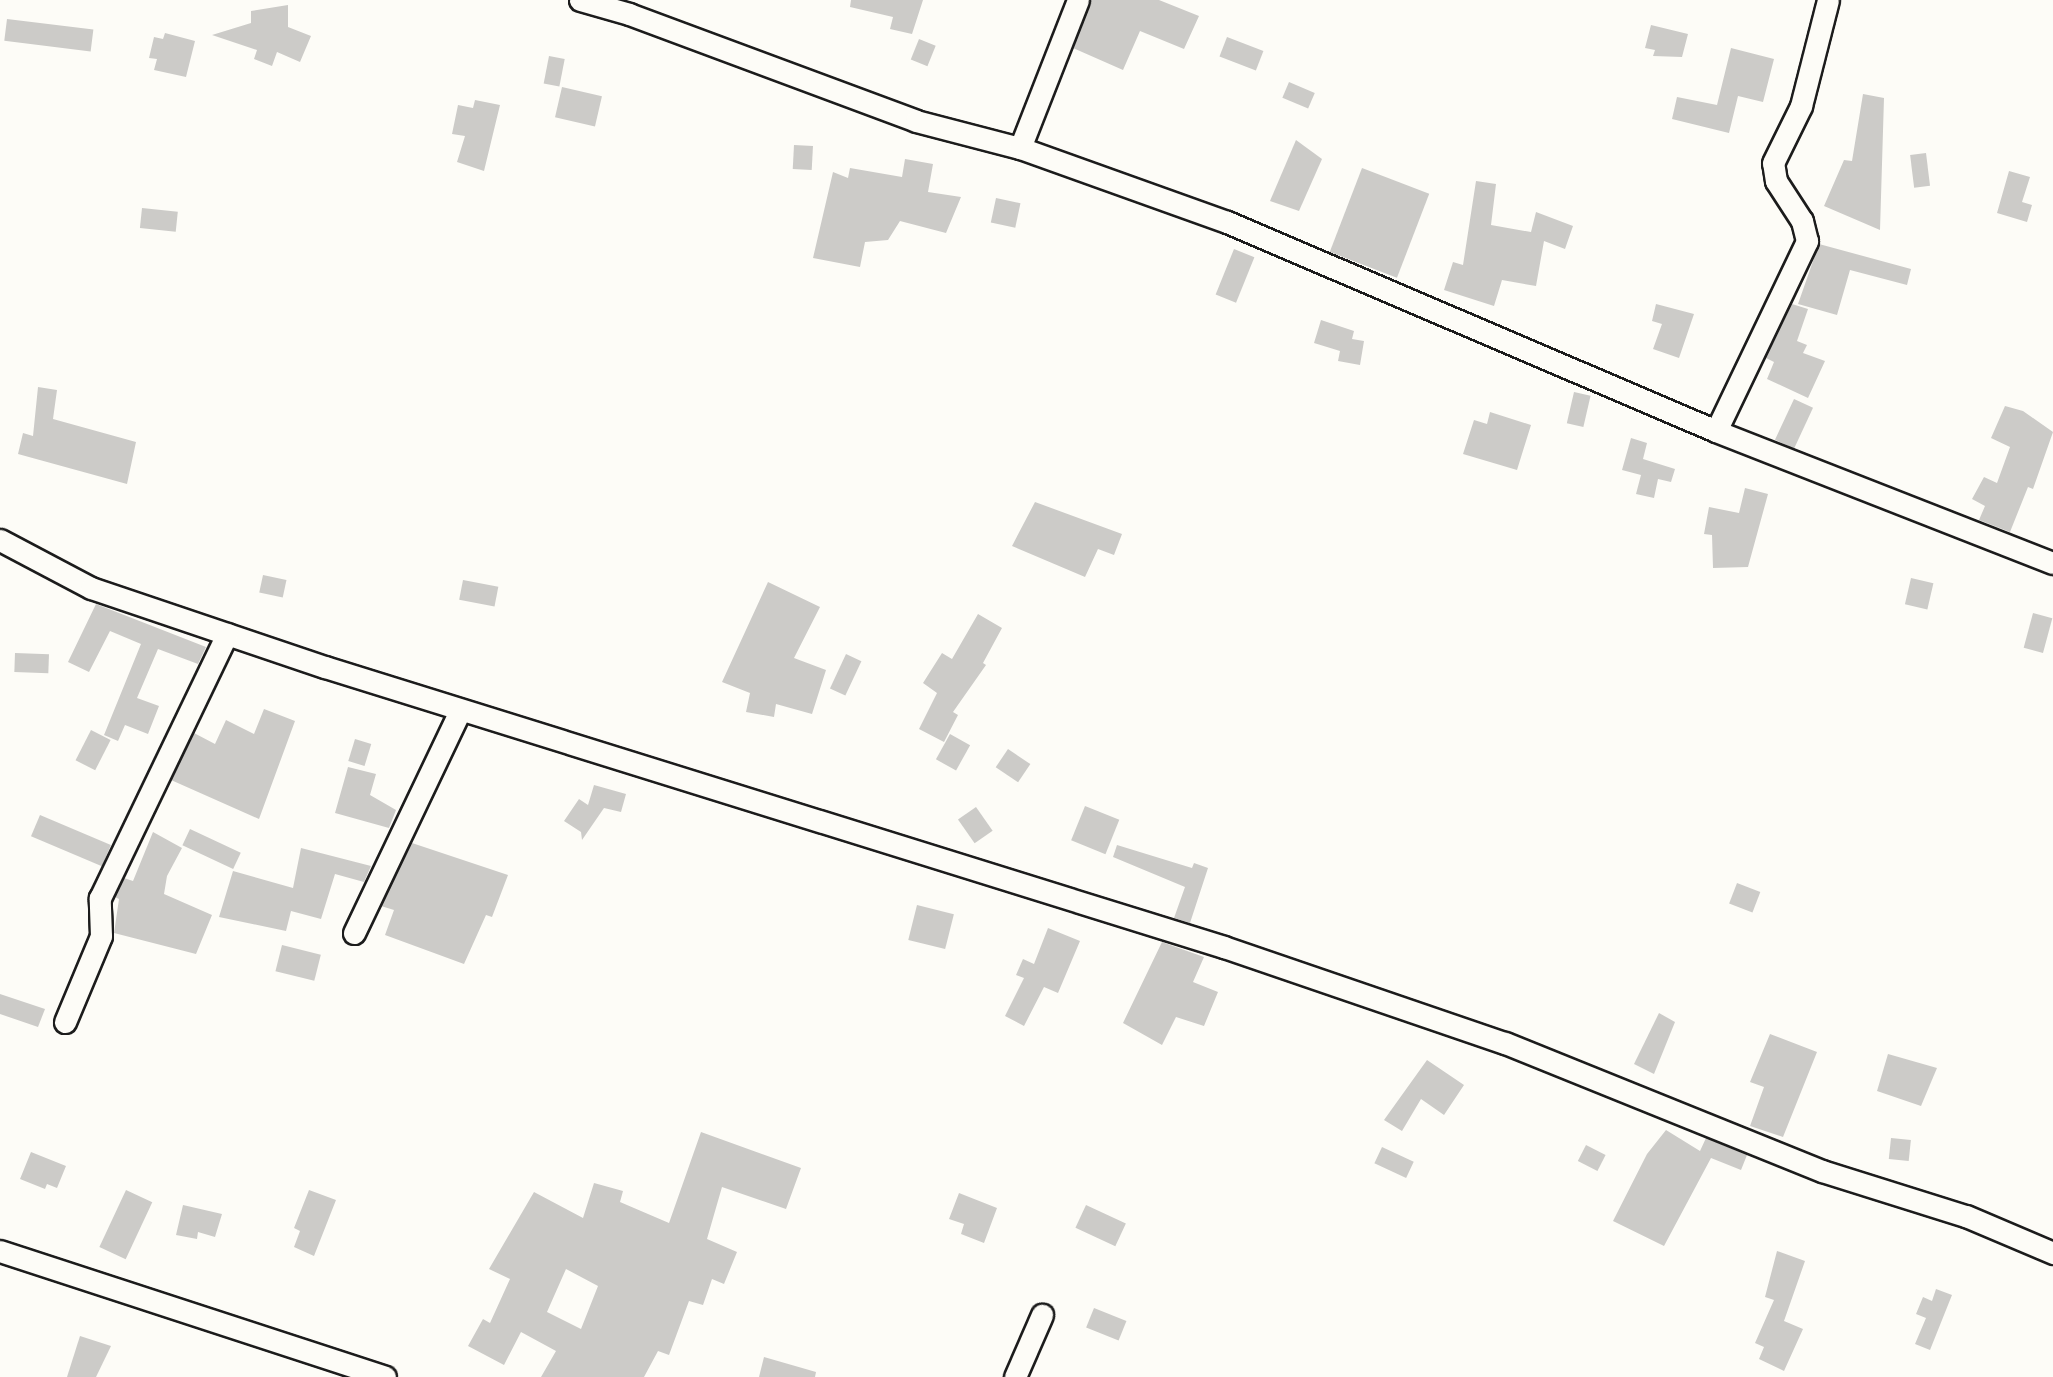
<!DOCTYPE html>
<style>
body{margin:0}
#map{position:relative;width:2053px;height:1377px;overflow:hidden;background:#fdfcf7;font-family:Mynerve,sans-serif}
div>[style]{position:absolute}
.building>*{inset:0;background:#cccbc8;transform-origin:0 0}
.roads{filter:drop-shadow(2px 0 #1c1c1c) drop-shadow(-2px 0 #1c1c1c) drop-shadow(0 2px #1c1c1c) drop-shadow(0 -2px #1c1c1c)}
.minor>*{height:21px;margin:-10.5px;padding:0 10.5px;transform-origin:10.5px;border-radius:10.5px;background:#fdfcf7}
span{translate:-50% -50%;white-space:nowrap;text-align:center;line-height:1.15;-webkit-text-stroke:7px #fdfcf7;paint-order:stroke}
</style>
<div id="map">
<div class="building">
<i style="clip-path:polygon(851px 0,923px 0,912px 34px,890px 29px,893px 17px,850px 7px)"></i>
<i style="clip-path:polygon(1091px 0,1159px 0,1199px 16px,1184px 49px,1140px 31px,1123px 70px,1073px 48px)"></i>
<i style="clip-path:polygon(288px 5px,288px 27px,311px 36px,300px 62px,277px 52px,272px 66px,254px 59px,257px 50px,212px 35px,251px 23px,251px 11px)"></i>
<i style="left:7px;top:19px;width:87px;height:22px;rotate:7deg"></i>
<i style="clip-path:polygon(1651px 25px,1688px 34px,1682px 57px,1653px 56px,1655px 50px,1645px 48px)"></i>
<i style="clip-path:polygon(165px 33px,195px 41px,186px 77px,154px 70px,157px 59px,149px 58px,154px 37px,163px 39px)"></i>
<i style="left:1227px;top:37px;width:39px;height:21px;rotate:21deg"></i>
<i style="left:919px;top:39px;width:18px;height:22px;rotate:22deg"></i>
<i style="clip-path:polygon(1731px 48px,1774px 59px,1763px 102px,1738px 96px,1729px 133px,1672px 119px,1677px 97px,1717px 105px)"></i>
<i style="left:549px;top:56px;width:16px;height:28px;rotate:11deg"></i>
<i style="left:1289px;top:82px;width:28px;height:17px;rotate:23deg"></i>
<i style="left:562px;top:87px;width:41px;height:31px;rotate:13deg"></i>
<i style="clip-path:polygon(1863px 94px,1884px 98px,1880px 230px,1824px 206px,1844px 160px,1852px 161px)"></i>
<i style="clip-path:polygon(475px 100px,500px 105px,484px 171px,457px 162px,465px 136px,452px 134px,458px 105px,473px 108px)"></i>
<i style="clip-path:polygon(1296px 140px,1322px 159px,1299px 211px,1270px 201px)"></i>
<i style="left:794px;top:145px;width:19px;height:24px;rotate:3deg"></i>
<i style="left:1926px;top:153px;width:33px;height:16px;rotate:83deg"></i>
<i style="clip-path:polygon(905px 159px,933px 164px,928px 192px,961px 197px,946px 233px,900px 221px,888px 240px,865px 242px,860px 267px,813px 258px,833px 172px,848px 178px,850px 168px,902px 177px)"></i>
<i style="left:1362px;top:168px;width:72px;height:90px;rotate:21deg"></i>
<i style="clip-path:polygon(2009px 171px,2030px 177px,2022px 202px,2032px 205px,2027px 222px,1997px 213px)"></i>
<i style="clip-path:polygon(1476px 181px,1496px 184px,1491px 225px,1531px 232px,1536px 212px,1573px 226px,1565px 249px,1544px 241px,1536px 286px,1502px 280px,1494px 306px,1444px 290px,1453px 262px,1463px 265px)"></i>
<i style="left:996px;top:198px;width:25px;height:25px;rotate:12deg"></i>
<i style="left:142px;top:208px;width:36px;height:20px;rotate:6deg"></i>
<i style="clip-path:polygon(1819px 244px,1911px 269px,1907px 285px,1850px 270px,1837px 315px,1798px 304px)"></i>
<i style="left:1234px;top:249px;width:22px;height:49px;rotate:22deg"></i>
<i style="clip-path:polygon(1656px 304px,1694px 314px,1679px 358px,1653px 349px,1662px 324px,1652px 321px)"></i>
<i style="clip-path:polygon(1792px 304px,1808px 309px,1797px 341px,1807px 345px,1803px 353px,1825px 361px,1808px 398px,1767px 379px,1774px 362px,1766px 358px)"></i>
<i style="clip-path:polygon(1321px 320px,1354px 331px,1352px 339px,1364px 341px,1360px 365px,1338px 361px,1340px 351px,1314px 343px)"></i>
<i style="clip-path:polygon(38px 387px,57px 390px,53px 419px,136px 442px,127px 484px,18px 454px,23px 433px,33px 436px)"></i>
<i style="left:1574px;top:392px;width:17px;height:32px;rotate:13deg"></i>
<i style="left:1794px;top:399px;width:21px;height:45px;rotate:25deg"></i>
<i style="clip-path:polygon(2005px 406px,2023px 411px,2053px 432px,2033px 489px,2028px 487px,2010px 532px,1979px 520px,1985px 506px,1972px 499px,1984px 477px,1997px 483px,2010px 447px,1991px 438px)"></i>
<i style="clip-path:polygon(1490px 412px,1531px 425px,1517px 470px,1463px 454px,1474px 420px,1487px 424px)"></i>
<i style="clip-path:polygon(1631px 438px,1647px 443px,1643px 459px,1675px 469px,1671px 482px,1658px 479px,1654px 498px,1636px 494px,1641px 475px,1622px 470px)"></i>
<i style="clip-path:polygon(1745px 488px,1768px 494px,1748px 567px,1713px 568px,1712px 535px,1704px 534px,1709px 507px,1739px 513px)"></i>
<i style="clip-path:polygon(1035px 502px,1122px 534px,1114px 555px,1098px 549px,1085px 577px,1012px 546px)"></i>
<i style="left:263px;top:575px;width:24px;height:18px;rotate:12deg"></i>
<i style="left:1911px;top:578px;width:23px;height:27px;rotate:13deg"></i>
<i style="left:463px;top:580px;width:36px;height:20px;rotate:11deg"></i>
<i style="clip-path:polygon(768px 582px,820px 607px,794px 658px,826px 670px,812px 714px,776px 704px,774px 717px,746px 712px,750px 693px,722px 682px)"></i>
<i style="clip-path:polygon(96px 604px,206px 647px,198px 664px,158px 649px,137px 698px,159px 706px,148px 734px,125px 725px,118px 741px,104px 735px,141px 644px,110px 631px,89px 672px,68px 662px)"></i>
<i style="left:2033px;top:613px;width:20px;height:36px;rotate:15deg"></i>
<i style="clip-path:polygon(978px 614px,1002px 628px,983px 663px,986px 665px,953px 712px,958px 715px,944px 742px,919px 729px,937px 693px,923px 683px,942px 653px,952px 659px)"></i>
<i style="left:15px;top:653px;width:34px;height:19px;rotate:2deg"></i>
<i style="left:846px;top:654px;width:17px;height:38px;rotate:25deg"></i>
<i style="clip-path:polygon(264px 709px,295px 721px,259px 819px,171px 780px,194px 733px,215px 744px,226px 720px,254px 734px)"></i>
<i style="left:91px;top:730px;width:22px;height:34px;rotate:27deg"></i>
<i style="left:950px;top:734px;width:23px;height:29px;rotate:29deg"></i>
<i style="left:355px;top:739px;width:17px;height:23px;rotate:17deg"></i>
<i style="left:1008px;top:749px;width:27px;height:22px;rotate:34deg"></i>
<i style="clip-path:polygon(348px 767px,376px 774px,370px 795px,396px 810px,389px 828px,335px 813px)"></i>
<i style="clip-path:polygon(594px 785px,626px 794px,621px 812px,604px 808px,582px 840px,581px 832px,564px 821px,579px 799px,588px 805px)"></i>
<i style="left:1085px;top:806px;width:37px;height:37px;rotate:22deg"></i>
<i style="left:976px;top:807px;width:29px;height:22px;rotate:55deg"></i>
<i style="left:40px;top:815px;width:77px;height:23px;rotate:23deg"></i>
<i style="left:190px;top:829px;width:56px;height:18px;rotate:25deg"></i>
<i style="clip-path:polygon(153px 832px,182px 848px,167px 876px,164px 894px,212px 915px,196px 954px,114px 933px,119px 899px,115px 897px,124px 878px,133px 881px)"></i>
<i style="clip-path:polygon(412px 843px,508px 875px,492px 917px,486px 915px,464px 964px,385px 935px,394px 910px,381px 906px)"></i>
<i style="clip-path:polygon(1117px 845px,1192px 868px,1194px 863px,1208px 868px,1190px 923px,1174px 918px,1185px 887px,1113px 857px)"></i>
<i style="clip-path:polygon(301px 848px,371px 866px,364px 882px,335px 874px,321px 919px,291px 911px,286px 931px,219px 917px,233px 871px,293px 888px)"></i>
<i style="left:1737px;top:883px;width:25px;height:22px;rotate:21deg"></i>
<i style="left:917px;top:905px;width:38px;height:36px;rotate:14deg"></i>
<i style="clip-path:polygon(1048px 928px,1080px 941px,1058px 993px,1044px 987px,1024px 1026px,1005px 1016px,1024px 978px,1016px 975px,1023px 959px,1034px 964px)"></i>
<i style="clip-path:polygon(1162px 942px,1204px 957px,1193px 982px,1218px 992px,1204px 1026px,1176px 1017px,1162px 1045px,1123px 1023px)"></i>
<i style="left:282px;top:945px;width:40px;height:27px;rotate:14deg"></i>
<i style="clip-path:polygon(0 994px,45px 1009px,38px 1027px,0 1014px)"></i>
<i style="clip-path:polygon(1659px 1013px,1675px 1022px,1654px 1074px,1634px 1064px)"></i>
<i style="clip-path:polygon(1770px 1034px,1817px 1052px,1783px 1137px,1750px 1126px,1764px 1087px,1750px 1082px)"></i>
<i style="clip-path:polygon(1888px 1054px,1937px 1068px,1921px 1106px,1877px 1091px)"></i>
<i style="clip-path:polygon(1427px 1060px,1464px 1085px,1444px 1115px,1421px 1099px,1402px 1131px,1384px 1120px)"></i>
<i style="clip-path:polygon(1666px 1130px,1700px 1151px,1706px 1138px,1747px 1155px,1741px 1170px,1711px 1158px,1664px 1246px,1613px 1221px,1647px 1154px)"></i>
<i style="clip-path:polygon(evenodd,701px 1132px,801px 1168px,786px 1209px,722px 1187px,707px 1239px,737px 1252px,724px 1284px,712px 1279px,703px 1305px,689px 1301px,669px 1355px,658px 1351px,644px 1377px,541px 1377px,556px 1351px,521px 1332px,504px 1365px,468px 1346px,483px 1319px,490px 1323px,510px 1279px,489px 1269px,534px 1192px,583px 1218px,594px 1183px,623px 1191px,620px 1202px,669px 1223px,701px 1132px,566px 1269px,598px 1286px,581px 1329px,547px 1312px,566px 1269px)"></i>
<i style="left:1891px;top:1138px;width:20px;height:21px;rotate:6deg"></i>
<i style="left:1586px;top:1145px;width:22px;height:18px;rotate:27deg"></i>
<i style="left:1382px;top:1147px;width:35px;height:18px;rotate:25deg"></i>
<i style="clip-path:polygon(31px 1152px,66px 1166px,57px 1188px,47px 1184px,45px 1189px,20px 1179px)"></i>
<i style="left:126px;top:1190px;width:29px;height:63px;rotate:25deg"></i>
<i style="clip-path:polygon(309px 1190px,336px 1200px,314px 1256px,294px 1247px,300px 1231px,294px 1228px)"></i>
<i style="clip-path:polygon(959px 1193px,997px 1208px,984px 1243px,961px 1234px,964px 1224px,949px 1219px)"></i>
<i style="clip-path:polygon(183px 1205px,222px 1214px,215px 1237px,198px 1232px,197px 1239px,176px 1235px)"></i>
<i style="left:1086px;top:1205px;width:44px;height:25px;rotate:25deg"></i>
<i style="clip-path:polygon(1777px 1251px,1805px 1261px,1784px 1321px,1803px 1329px,1784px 1371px,1759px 1359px,1764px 1347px,1755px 1343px,1774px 1300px,1765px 1297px)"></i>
<i style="clip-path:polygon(1936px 1289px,1952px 1295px,1930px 1350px,1915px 1344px,1926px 1318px,1916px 1314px,1923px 1297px,1932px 1301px)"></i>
<i style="left:1094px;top:1308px;width:35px;height:21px;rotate:22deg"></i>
<i style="clip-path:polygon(80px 1336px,111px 1346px,96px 1377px,67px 1377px)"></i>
<i style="clip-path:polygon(764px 1357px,816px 1372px,815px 1377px,759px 1377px)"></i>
</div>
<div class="roads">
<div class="minor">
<i style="left:580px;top:0;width:51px;rotate:15.9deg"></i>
<i style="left:629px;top:14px;width:306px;rotate:20.4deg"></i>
<i style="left:916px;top:121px;width:107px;rotate:14.6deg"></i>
<i style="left:1020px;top:148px;width:220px;rotate:19.7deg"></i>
<i style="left:1227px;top:222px;width:532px;rotate:23.14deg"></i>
<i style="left:1716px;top:431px;width:362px;rotate:21.4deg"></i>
<i style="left:1020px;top:148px;width:159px;rotate:-68.6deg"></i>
<i style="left:1716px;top:431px;width:211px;rotate:-64.4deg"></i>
<i style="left:1807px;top:241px;width:21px;rotate:-104deg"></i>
<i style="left:1802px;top:221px;width:48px;rotate:-123deg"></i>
<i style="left:1776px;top:181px;width:18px;rotate:-99deg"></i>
<i style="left:1773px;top:163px;width:64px;rotate:-63.8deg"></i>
<i style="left:1801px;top:106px;width:109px;rotate:-75.7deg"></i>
<i style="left:0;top:540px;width:103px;rotate:27.8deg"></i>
<i style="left:91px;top:588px;width:247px;rotate:18.7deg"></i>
<i style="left:325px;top:667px;width:942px;rotate:17.3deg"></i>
<i style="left:1224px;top:947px;width:297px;rotate:18.9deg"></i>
<i style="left:1505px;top:1043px;width:342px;rotate:22deg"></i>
<i style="left:1822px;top:1171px;width:151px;rotate:17.4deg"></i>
<i style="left:1966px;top:1216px;width:95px;rotate:23deg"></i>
<i style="left:354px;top:933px;width:246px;rotate:-64.5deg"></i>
<i style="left:65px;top:1022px;width:93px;rotate:-67.3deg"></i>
<i style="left:101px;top:936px;width:38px;rotate:-92deg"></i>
<i style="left:100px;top:898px;width:293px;rotate:-64.3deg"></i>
<i style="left:0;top:1251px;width:405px;rotate:18.1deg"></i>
<i style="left:1015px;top:1377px;width:68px;rotate:-66.5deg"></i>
</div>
</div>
</div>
